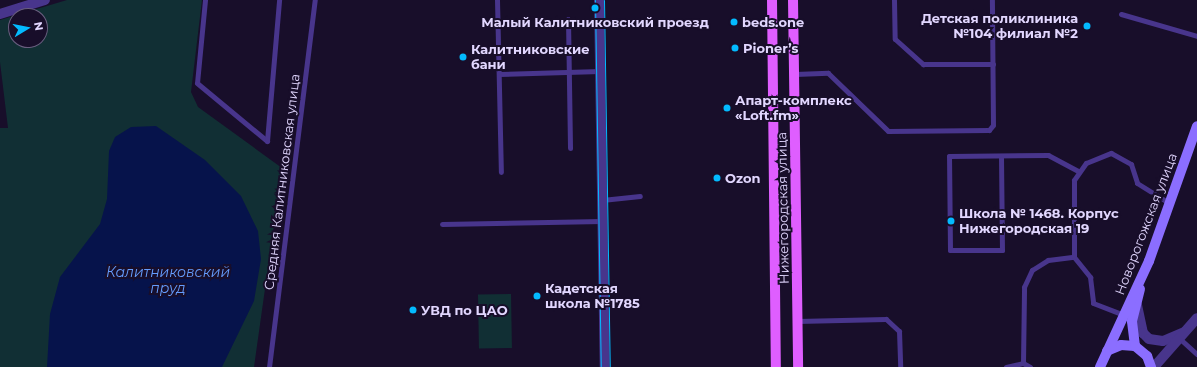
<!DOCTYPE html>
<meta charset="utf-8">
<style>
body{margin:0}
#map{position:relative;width:1197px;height:367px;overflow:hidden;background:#180e2a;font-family:Montserrat,sans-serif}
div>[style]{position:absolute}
.green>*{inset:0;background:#112f34;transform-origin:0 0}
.water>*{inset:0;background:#06134b}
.lane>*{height:5px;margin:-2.5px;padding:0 2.5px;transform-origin:2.5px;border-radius:2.5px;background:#48358c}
.street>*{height:10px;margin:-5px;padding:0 5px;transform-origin:5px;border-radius:5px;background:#48358c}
.secondary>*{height:10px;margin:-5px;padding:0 5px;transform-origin:5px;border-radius:5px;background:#8b6eff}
.primary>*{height:10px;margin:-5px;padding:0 5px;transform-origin:5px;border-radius:5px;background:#df5eff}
.tram>*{height:1px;margin:-0.5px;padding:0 0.5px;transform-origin:0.5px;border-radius:0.5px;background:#03baff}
.dots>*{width:11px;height:11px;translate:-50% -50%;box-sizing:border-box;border:2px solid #180e2a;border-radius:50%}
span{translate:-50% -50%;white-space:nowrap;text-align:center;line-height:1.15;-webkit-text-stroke:4px #180e2a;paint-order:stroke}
.poi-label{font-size:13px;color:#e2d7ff;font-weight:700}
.right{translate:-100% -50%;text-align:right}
.left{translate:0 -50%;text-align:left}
.street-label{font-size:13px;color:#e2d7ff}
.water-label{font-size:14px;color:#659dff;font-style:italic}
.north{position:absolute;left:8px;top:8px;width:40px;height:40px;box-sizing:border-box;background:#180e2a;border:1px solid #695e7f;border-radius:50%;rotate:80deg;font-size:11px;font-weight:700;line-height:16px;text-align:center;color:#e2d7ff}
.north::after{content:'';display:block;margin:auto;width:14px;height:18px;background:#03baff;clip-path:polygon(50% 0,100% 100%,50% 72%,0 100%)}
</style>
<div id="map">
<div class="green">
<i style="clip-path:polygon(evenodd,67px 0,202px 0,191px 92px,198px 107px,282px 168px,254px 367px,0 367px,0 128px,8px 128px,0 62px,0 20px,67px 0,16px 16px,40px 16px,40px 40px,16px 40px,16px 16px)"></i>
<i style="left:511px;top:294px;width:54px;height:33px;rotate:89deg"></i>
</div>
<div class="water">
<i style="clip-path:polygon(156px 126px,205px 160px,241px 196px,258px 231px,261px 259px,254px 301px,222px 367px,47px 367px,50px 314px,60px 277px,100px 224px,107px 199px,109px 151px,115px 137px,131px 127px)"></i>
</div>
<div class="lane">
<i style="left:205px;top:0;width:83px;rotate:95.5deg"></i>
<i style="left:197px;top:83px;width:91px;rotate:39.6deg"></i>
<i style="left:267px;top:141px;width:142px;rotate:-85.1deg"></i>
<i style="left:497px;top:0;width:172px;rotate:88.7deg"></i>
<i style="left:894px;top:0;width:39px;rotate:89deg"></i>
<i style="left:895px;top:39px;width:38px;rotate:42deg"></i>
<i style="left:923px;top:64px;width:70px"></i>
<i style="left:1121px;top:14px;width:79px;rotate:16.1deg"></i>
<i style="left:568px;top:19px;width:129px;rotate:89.1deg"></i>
<i style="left:499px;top:74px;width:101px;rotate:-1.7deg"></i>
<i style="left:795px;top:74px;width:33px;rotate:-2deg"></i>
<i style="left:828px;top:73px;width:83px;rotate:44deg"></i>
<i style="left:888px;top:131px;width:101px;rotate:-0.6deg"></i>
<i style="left:989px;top:130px;width:6px;rotate:-51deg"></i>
<i style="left:993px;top:125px;width:125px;rotate:-90.5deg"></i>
<i style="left:1001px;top:156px;width:94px;rotate:89.4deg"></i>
<i style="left:1002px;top:250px;width:52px;rotate:180deg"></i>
<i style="left:950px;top:250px;width:94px;rotate:-90.6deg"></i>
<i style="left:949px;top:156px;width:99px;rotate:-0.6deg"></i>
<i style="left:1048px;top:155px;width:34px;rotate:28deg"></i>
<i style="left:602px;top:200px;width:38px;rotate:-6deg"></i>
<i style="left:442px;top:224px;width:160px;rotate:-1.1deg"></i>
<i style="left:1074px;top:257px;width:26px;rotate:51deg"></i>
<i style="left:1090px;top:277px;width:26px;rotate:83deg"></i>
<i style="left:1093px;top:303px;width:33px;rotate:21deg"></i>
<i style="left:797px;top:321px;width:89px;rotate:-1.3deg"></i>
<i style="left:886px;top:319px;width:18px;rotate:43deg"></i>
<i style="left:899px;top:331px;width:36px;rotate:88deg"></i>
<i style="left:1179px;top:338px;width:24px;rotate:42deg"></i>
<i style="left:1023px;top:363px;width:76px;rotate:-89.2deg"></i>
<i style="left:1024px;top:287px;width:19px;rotate:-65deg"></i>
<i style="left:1032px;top:270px;width:19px;rotate:-32deg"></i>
<i style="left:1048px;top:260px;width:26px;rotate:-7deg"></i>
<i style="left:1074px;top:257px;width:77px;rotate:-90deg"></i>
<i style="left:1074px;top:180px;width:21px;rotate:-55deg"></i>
<i style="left:1086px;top:163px;width:27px;rotate:-22deg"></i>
<i style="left:1111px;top:153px;width:23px;rotate:29deg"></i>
<i style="left:1131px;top:164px;width:20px;rotate:72deg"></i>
<i style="left:1137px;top:183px;width:39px;rotate:32deg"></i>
<i style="left:269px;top:367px;width:370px;rotate:-82.9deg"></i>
<i style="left:1006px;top:367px;width:17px;rotate:-13deg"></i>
<i style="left:1023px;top:363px;width:8px;rotate:30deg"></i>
</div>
<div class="street">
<i style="left:599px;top:0;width:367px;rotate:89.1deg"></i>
<i style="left:0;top:14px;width:47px;rotate:-17.3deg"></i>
<i style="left:1137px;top:305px;width:29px;rotate:78deg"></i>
<i style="left:1143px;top:333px;width:8px;rotate:45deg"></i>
<i style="left:1149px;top:339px;width:14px;rotate:8deg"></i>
<i style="left:1163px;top:341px;width:23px;rotate:-23deg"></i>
<i style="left:1154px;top:367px;width:65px;rotate:-48.7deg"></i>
</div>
<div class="secondary">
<i style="left:1135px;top:346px;width:25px;rotate:-97deg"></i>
<i style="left:1132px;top:321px;width:33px;rotate:-76deg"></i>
<i style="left:1107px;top:351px;width:15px;rotate:-23deg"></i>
<i style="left:1121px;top:345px;width:14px;rotate:4deg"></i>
<i style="left:1135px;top:346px;width:16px;rotate:40deg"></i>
<i style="left:1147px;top:356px;width:12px;rotate:70deg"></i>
<i style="left:1100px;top:367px;width:117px;rotate:-65.2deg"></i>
<i style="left:1149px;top:261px;width:143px;rotate:-70.4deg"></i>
</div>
<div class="primary">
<i style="left:772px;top:0;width:367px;rotate:89.4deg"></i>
<i style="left:793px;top:0;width:367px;rotate:89.2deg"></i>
</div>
<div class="tram">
<i style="left:595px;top:0;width:367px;rotate:89.1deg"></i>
<i style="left:604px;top:0;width:367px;rotate:89.1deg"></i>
</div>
<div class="dots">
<i style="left:595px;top:8px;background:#03baff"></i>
<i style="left:734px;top:22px;background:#03baff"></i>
<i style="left:1087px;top:26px;background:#03baff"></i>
<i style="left:735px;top:48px;background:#03baff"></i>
<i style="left:463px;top:57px;background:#03baff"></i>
<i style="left:727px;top:108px;background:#03baff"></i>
<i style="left:717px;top:178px;background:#03baff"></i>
<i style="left:951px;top:221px;background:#03baff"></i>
<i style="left:537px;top:296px;background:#03baff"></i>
<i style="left:413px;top:310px;background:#03baff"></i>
</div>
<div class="poi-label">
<span class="right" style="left:1078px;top:26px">Детская поликлиника<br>№104 филиал №2</span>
<span style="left:595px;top:22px">Малый Калитниковский проезд</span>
<span class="left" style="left:742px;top:22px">beds.one</span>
<span class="left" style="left:743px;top:48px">Pioner’s</span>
<span class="left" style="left:471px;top:57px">Калитниковские<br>бани</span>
<span class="left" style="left:735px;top:108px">Апарт-комплекс<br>«Loft.fm»</span>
<span class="left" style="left:725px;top:178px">Ozon</span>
<span class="left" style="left:959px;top:221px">Школа № 1468. Корпус<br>Нижегородская 19</span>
<span class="left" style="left:545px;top:296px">Кадетская<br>школа №1785</span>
<span class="left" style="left:421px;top:310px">УВД по ЦАО</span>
</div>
<div class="street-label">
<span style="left:282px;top:182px;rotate:-83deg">Средняя Калитниковская улица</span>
<span style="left:783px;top:208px;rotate:-91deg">Нижегородская улица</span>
<span style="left:1146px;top:224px;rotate:-69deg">Новорогожская улица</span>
</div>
<div class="water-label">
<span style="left:168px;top:280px">Калитниковский<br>пруд</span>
</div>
<div class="north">N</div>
</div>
